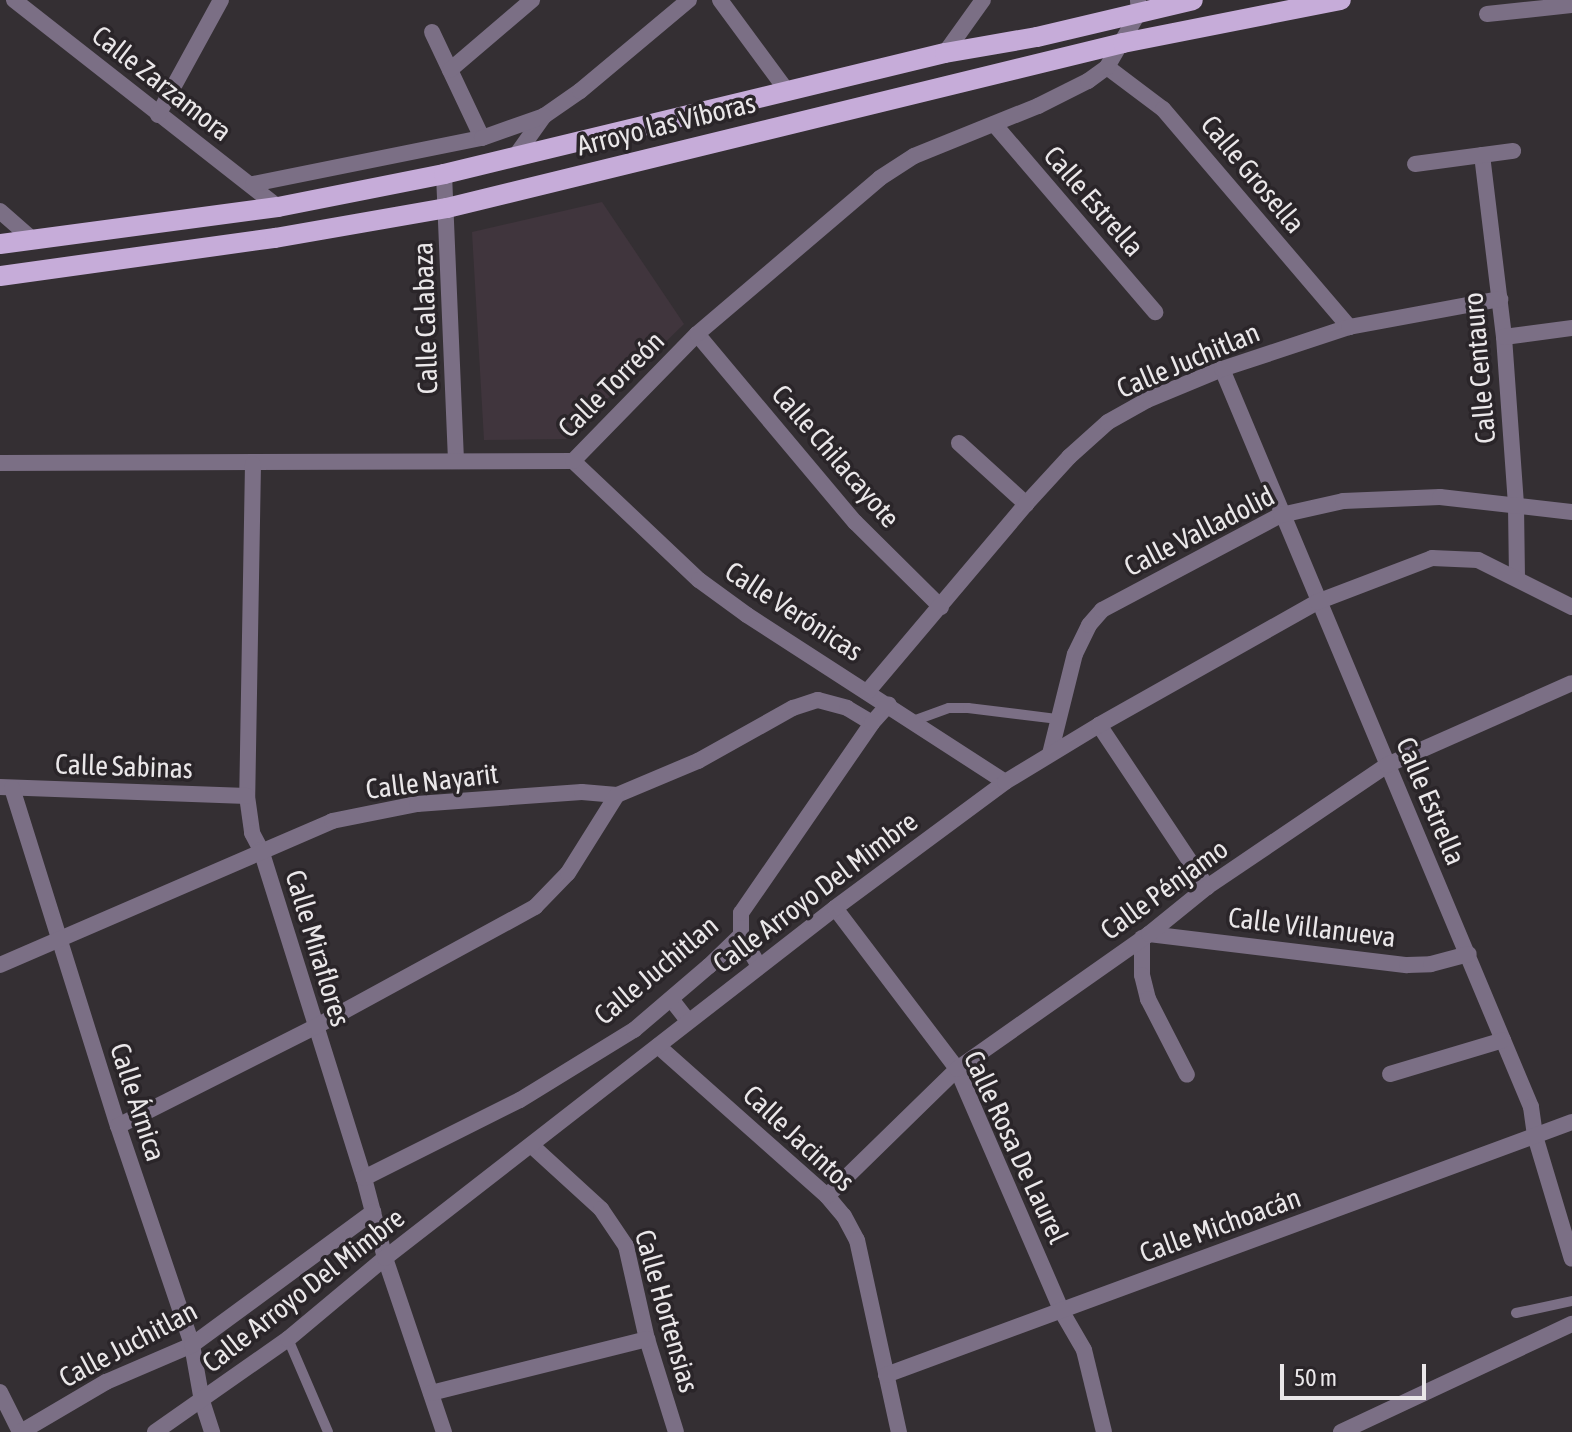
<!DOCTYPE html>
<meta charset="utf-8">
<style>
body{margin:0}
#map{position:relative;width:1572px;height:1432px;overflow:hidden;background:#342f33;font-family:"Asap Condensed",sans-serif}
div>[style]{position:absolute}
.built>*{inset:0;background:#40353d}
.service>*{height:10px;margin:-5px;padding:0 5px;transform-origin:5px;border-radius:5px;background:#7b6f85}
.minor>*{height:16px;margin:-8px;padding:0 8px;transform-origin:8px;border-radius:8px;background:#7b6f85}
.tertiary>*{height:16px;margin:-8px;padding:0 8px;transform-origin:8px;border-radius:8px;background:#7b6f85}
.primary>*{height:20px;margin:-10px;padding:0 10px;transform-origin:10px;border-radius:10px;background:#c6acd9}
span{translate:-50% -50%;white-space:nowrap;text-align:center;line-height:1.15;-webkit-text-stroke:7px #2a2529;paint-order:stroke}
.street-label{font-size:28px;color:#eae7e9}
.scale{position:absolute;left:1280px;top:1364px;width:146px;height:36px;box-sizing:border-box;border:4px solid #eae7e9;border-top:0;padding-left:10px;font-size:24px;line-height:28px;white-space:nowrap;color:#eae7e9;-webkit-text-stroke:6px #2a2529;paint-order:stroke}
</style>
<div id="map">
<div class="built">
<i style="clip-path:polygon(602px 202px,684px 324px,566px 439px,484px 440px,472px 232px)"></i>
</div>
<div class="service">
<i style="left:913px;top:721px;width:38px;rotate:-20deg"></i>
<i style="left:949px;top:708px;width:19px"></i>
<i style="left:968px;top:708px;width:91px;rotate:7deg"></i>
<i style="left:1516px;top:1313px;width:57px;rotate:-12.1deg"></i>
<i style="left:288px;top:1339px;width:101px;rotate:66.7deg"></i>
</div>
<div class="minor">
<i style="left:14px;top:0;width:335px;rotate:38.1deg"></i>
<i style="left:720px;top:0;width:113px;rotate:53.6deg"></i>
<i style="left:1487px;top:14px;width:85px;rotate:-6deg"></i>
<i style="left:432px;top:32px;width:117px;rotate:64.7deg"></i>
<i style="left:945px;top:53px;width:65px;rotate:-54.4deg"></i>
<i style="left:1107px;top:67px;width:70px;rotate:36.9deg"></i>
<i style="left:1163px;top:109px;width:287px;rotate:49.5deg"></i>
<i style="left:450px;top:70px;width:108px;rotate:-40.5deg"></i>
<i style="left:158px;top:115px;width:131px;rotate:-61.3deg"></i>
<i style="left:994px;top:124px;width:248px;rotate:49.4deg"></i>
<i style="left:1482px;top:155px;width:183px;rotate:83.1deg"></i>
<i style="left:1504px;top:337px;width:169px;rotate:85.9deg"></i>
<i style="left:1516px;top:506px;width:71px;rotate:89.2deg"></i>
<i style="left:514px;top:158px;width:52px;rotate:-54.5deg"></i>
<i style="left:544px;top:116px;width:44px;rotate:-34.8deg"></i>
<i style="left:580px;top:91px;width:142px;rotate:-39.9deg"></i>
<i style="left:1415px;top:164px;width:99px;rotate:-7.6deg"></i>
<i style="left:444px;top:174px;width:287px;rotate:87.6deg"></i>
<i style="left:253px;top:184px;width:234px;rotate:-11.4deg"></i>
<i style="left:482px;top:138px;width:66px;rotate:-19.5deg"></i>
<i style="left:0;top:211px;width:44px;rotate:41.3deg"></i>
<i style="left:697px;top:334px;width:246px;rotate:50deg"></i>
<i style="left:855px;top:522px;width:121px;rotate:44.7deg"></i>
<i style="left:1504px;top:337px;width:69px;rotate:-7.5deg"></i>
<i style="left:1222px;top:369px;width:800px;rotate:67.28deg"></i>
<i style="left:1531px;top:1107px;width:29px;rotate:82deg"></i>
<i style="left:1535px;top:1136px;width:128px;rotate:73.3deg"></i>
<i style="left:959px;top:443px;width:91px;rotate:42.3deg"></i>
<i style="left:573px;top:461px;width:173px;rotate:43.4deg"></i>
<i style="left:699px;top:580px;width:59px;rotate:36.1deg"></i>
<i style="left:747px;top:615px;width:307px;rotate:32.9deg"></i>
<i style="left:0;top:463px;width:573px;rotate:-0.2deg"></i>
<i style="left:573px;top:461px;width:177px;rotate:-45.7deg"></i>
<i style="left:697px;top:334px;width:240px;rotate:-40.4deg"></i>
<i style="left:880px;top:178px;width:40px;rotate:-32.9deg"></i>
<i style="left:914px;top:156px;width:134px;rotate:-22deg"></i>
<i style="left:1038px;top:106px;width:56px;rotate:-26.6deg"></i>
<i style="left:1088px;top:81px;width:24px;rotate:-36deg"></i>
<i style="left:1107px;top:67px;width:64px;rotate:-59.8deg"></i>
<i style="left:1139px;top:12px;width:12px;rotate:-95deg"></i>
<i style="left:253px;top:464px;width:332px;rotate:91deg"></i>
<i style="left:247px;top:796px;width:37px;rotate:82deg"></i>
<i style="left:252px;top:833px;width:19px;rotate:62deg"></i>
<i style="left:261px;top:850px;width:344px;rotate:72.6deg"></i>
<i style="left:364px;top:1178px;width:83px;rotate:75.3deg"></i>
<i style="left:385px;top:1258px;width:184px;rotate:71.3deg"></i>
<i style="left:868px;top:691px;width:245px;rotate:-49.8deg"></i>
<i style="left:1026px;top:504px;width:64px;rotate:-47.5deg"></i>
<i style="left:1069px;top:457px;width:52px;rotate:-41.9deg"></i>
<i style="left:1108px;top:422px;width:45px;rotate:-29.4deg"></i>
<i style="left:1147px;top:400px;width:81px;rotate:-22.5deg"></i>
<i style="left:1222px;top:369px;width:134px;rotate:-18.3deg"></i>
<i style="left:1349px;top:327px;width:154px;rotate:-10.5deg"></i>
<i style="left:1099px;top:725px;width:195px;rotate:56.3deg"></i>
<i style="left:1050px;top:754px;width:103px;rotate:-76deg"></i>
<i style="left:1075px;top:654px;width:32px;rotate:-64deg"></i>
<i style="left:1089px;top:625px;width:20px;rotate:-49deg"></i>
<i style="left:1102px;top:610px;width:203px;rotate:-28deg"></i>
<i style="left:1281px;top:515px;width:64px;rotate:-12.7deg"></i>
<i style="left:1343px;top:501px;width:97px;rotate:-2.4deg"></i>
<i style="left:1440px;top:497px;width:133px;rotate:6.5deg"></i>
<i style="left:0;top:787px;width:247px;rotate:2.1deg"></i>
<i style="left:12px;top:788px;width:354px;rotate:72.6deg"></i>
<i style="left:118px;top:1126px;width:231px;rotate:71.3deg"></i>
<i style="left:192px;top:1345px;width:57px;rotate:79.9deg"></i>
<i style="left:202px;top:1401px;width:33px;rotate:72deg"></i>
<i style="left:835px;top:908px;width:202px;rotate:52.8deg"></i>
<i style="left:957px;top:1069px;width:265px;rotate:66.6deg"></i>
<i style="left:1062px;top:1312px;width:44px;rotate:59.9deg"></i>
<i style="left:1084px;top:1350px;width:84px;rotate:76.3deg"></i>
<i style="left:1149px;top:934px;width:260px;rotate:6.9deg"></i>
<i style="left:1407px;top:965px;width:24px;rotate:-2deg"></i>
<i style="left:1431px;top:964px;width:39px;rotate:-15deg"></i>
<i style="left:741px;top:935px;width:36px;rotate:60deg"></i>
<i style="left:1142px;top:938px;width:37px;rotate:90deg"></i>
<i style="left:1142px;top:975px;width:25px;rotate:76deg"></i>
<i style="left:1148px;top:999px;width:85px;rotate:62.8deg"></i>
<i style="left:0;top:965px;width:362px;rotate:-23.4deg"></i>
<i style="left:332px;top:821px;width:87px;rotate:-11.3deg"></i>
<i style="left:417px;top:804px;width:165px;rotate:-4.2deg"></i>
<i style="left:582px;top:792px;width:35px;rotate:5deg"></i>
<i style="left:617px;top:795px;width:88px;rotate:-22.8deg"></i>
<i style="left:698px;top:761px;width:109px;rotate:-29.2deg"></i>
<i style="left:793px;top:708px;width:26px;rotate:-18deg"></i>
<i style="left:818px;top:700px;width:30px;rotate:15deg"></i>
<i style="left:847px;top:708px;width:29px;rotate:31deg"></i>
<i style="left:671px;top:999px;width:28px;rotate:52deg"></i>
<i style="left:658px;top:1046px;width:226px;rotate:41.6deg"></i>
<i style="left:827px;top:1196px;width:26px;rotate:50deg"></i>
<i style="left:844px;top:1216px;width:27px;rotate:62deg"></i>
<i style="left:857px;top:1240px;width:197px;rotate:77.7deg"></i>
<i style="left:1390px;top:1074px;width:118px;rotate:-16.7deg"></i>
<i style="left:118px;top:1126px;width:220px;rotate:-26.7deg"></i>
<i style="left:315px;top:1027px;width:251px;rotate:-28.6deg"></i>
<i style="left:535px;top:907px;width:47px;rotate:-45.9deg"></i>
<i style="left:568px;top:873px;width:92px;rotate:-57.9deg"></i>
<i style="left:531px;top:1145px;width:95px;rotate:42.4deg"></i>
<i style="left:601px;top:1209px;width:45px;rotate:56deg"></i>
<i style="left:626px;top:1246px;width:95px;rotate:77.3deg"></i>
<i style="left:647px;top:1339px;width:97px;rotate:72.7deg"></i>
<i style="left:364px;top:1178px;width:174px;rotate:-26.6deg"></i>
<i style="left:520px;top:1100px;width:134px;rotate:-31.6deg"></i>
<i style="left:634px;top:1030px;width:99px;rotate:-40.5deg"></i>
<i style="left:709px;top:966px;width:45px;rotate:-44.1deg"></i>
<i style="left:741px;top:935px;width:22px;rotate:-90deg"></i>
<i style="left:741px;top:913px;width:231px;rotate:-55.4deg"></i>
<i style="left:872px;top:723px;width:25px;rotate:-48deg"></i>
<i style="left:827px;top:1196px;width:182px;rotate:-44.3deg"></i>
<i style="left:957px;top:1069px;width:235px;rotate:-35.1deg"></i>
<i style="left:1149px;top:934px;width:75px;rotate:-39deg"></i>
<i style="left:1207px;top:887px;width:217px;rotate:-34.1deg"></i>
<i style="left:1387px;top:765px;width:202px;rotate:-23.9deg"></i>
<i style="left:886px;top:1375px;width:731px;rotate:-20.24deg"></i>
<i style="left:0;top:1392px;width:45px;rotate:63.4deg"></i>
<i style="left:431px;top:1393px;width:223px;rotate:-14deg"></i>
<i style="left:21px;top:1432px;width:99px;rotate:-30.5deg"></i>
<i style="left:106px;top:1382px;width:94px;rotate:-23.3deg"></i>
<i style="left:192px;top:1345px;width:225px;rotate:-36.3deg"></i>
<i style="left:1341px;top:1432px;width:255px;rotate:-25.1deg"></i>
</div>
<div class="tertiary">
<i style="left:155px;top:1432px;width:162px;rotate:-35deg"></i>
<i style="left:288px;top:1339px;width:126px;rotate:-39.9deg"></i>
<i style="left:385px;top:1258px;width:570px;rotate:-37.87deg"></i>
<i style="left:835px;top:908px;width:212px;rotate:-36.5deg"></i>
<i style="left:1005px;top:782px;width:110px;rotate:-31.2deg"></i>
<i style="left:1099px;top:725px;width:250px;rotate:-29.4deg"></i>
<i style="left:1317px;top:602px;width:123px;rotate:-20.9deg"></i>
<i style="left:1432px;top:558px;width:46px;rotate:2.5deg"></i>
<i style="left:1478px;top:560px;width:105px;rotate:26.6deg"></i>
</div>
<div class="primary">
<i style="left:0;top:244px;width:280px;rotate:-7.6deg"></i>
<i style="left:278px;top:207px;width:169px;rotate:-11.2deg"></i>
<i style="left:444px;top:174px;width:515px;rotate:-13.58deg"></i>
<i style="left:945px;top:53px;width:93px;rotate:-9.9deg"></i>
<i style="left:1037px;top:37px;width:160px;rotate:-13.3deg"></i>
<i style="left:0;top:276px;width:278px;rotate:-7.9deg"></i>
<i style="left:275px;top:238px;width:175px;rotate:-9.9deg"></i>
<i style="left:447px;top:208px;width:696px;rotate:-13.72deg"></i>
<i style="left:1123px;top:43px;width:222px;rotate:-11.2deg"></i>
</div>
<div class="street-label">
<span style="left:162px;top:83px;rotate:38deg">Calle Zarzamora</span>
<span style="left:666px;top:124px;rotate:-14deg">Arroyo las Víboras</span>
<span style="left:1253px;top:174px;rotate:50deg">Calle Grosella</span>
<span style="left:1094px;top:201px;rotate:49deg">Calle Estrella</span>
<span style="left:425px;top:318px;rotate:-92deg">Calle Calabaza</span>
<span style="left:1188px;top:360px;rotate:-23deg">Calle Juchitlan</span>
<span style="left:1479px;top:368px;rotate:-95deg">Calle Centauro</span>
<span style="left:611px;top:384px;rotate:-45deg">Calle Torreón</span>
<span style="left:836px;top:456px;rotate:49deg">Calle Chilacayote</span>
<span style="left:1199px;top:531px;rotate:-27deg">Calle Valladolid</span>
<span style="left:794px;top:611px;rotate:33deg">Calle Verónicas</span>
<span style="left:124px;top:766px;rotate:2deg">Calle Sabinas</span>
<span style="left:432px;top:781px;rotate:-7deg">Calle Nayarit</span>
<span style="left:1431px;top:801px;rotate:67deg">Calle Estrella</span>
<span style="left:1164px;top:889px;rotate:-36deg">Calle Pénjamo</span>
<span style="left:815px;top:892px;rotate:-37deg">Calle Arroyo Del Mimbre</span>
<span style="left:1312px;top:927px;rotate:7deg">Calle Villanueva</span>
<span style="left:318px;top:948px;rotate:73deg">Calle Miraflores</span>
<span style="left:656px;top:970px;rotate:-40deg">Calle Juchitlan</span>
<span style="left:138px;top:1102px;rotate:72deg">Calle Árnica</span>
<span style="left:799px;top:1138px;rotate:43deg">Calle Jacintos</span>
<span style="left:1016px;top:1147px;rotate:65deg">Calle Rosa De Laurel</span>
<span style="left:1220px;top:1225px;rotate:-20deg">Calle Michoacán</span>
<span style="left:303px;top:1290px;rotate:-38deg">Calle Arroyo Del Mimbre</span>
<span style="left:667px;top:1311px;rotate:74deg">Calle Hortensias</span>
<span style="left:128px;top:1344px;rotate:-28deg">Calle Juchitlan</span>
</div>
<div class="scale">50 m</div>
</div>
